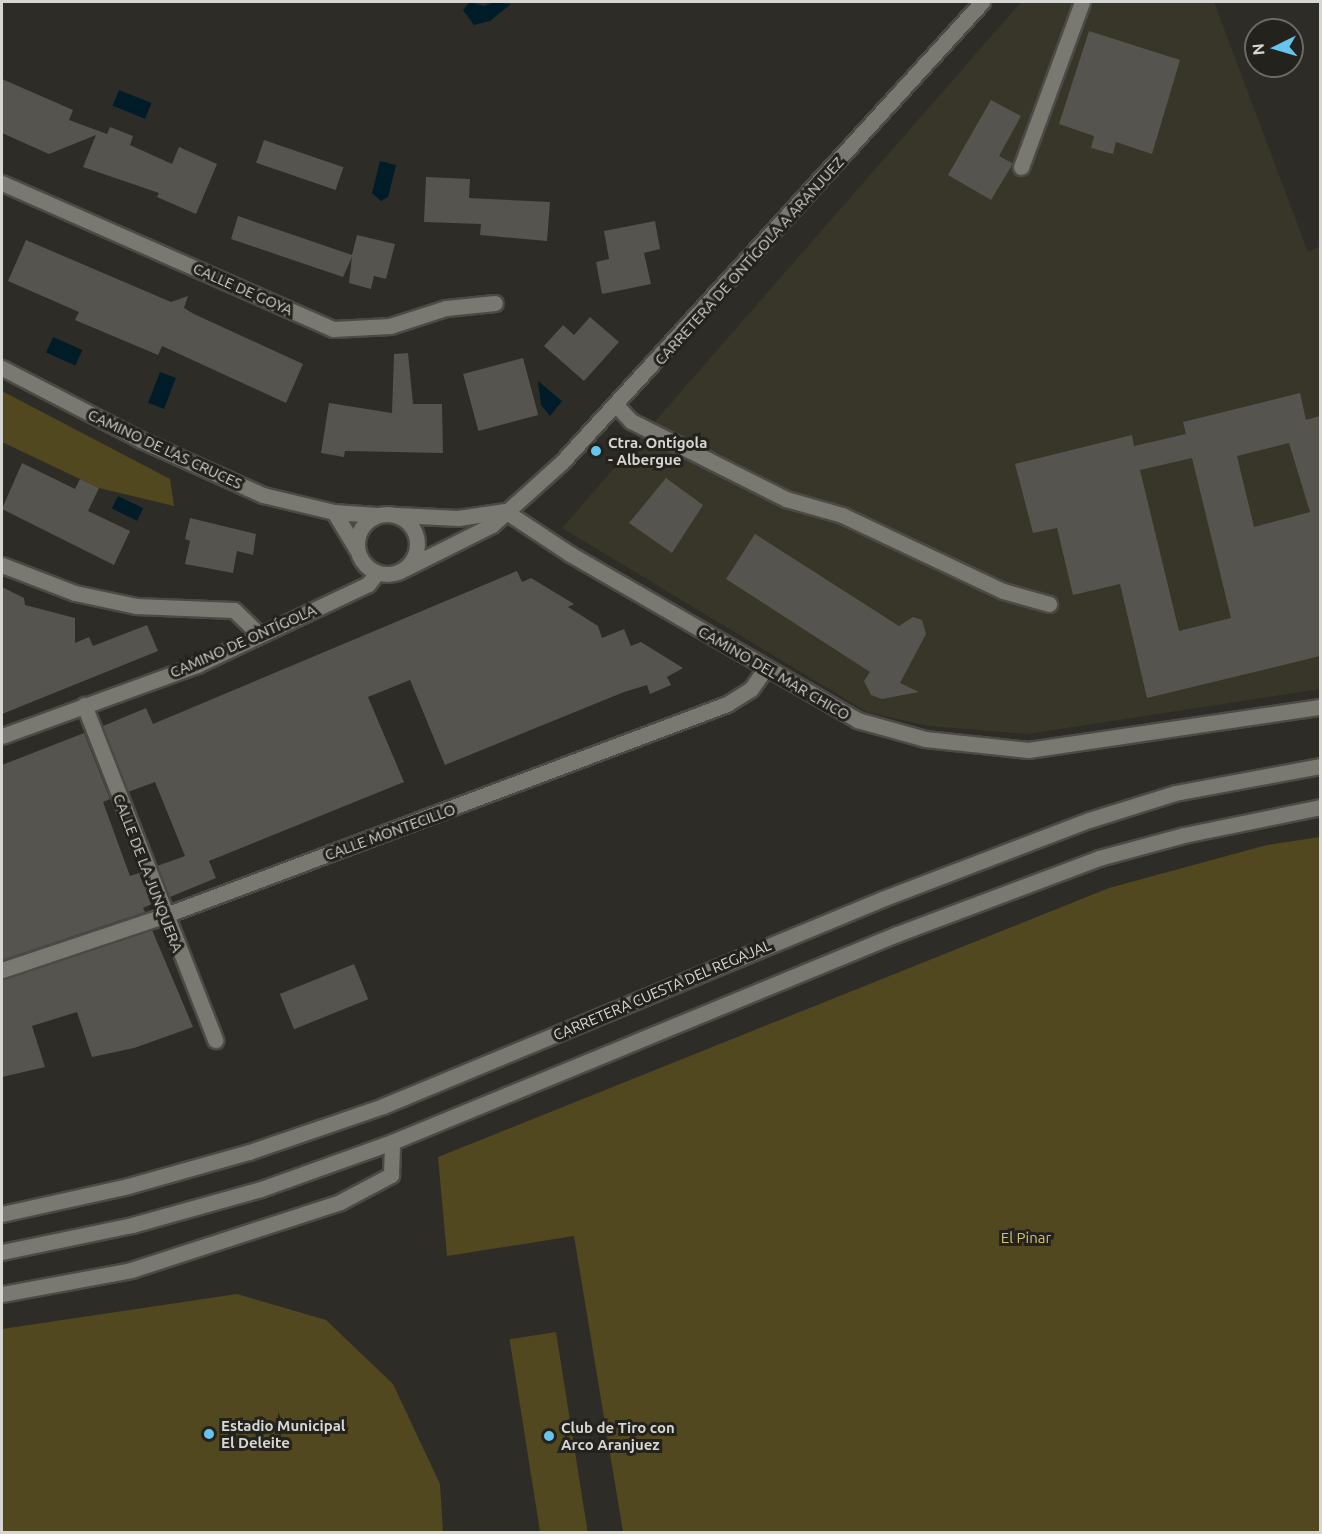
<!DOCTYPE html>
<meta charset="utf-8">
<style>
body{margin:0}
#map{position:relative;width:1322px;height:1534px;overflow:hidden;background:#2d2c26;font-family:Ubuntu,sans-serif}
div>[style]{position:absolute}
.built>*{inset:0;background:#383529}
.green>*{inset:0;background:#514820;transform-origin:0 0}
.water>*{inset:0;background:#001c28;transform-origin:0 0}
.building>*{inset:0;background:#56544e;transform-origin:0 0}
.roads{filter:drop-shadow(2px 0 #4c4a46) drop-shadow(-2px 0 #4c4a46) drop-shadow(0 2px #4c4a46) drop-shadow(0 -2px #4c4a46)}
.service>*{height:15px;margin:-7.5px;padding:0 7.5px;transform-origin:7.5px;border-radius:7.5px;background:#7a7971}
.minor>*{height:15px;margin:-7.5px;padding:0 7.5px;transform-origin:7.5px;border-radius:7.5px;background:#7a7971}
.minor>.ring{margin:-7.5px;padding:0;box-sizing:content-box;background:none;border:15px solid #7a7971;border-radius:50%}
.tertiary>*{height:15px;margin:-7.5px;padding:0 7.5px;transform-origin:7.5px;border-radius:7.5px;background:#7a7971}
.secondary>*{height:15px;margin:-7.5px;padding:0 7.5px;transform-origin:7.5px;border-radius:7.5px;background:#7a7971}
.dots>*{width:16px;height:16px;translate:-50% -50%;box-sizing:border-box;border:3px solid #24221c;border-radius:50%}
span{translate:-50% -50%;white-space:nowrap;text-align:center;line-height:1.15;-webkit-text-stroke:6px #24221c;paint-order:stroke}
.street-label{font-size:15px;color:#d6d6d2}
.poi-label{font-size:15px;color:#d6d6d2;font-weight:700}
.left{translate:0 -50%;text-align:left}
.park-label{font-size:15px;color:#d4c275}
.frame{position:absolute;inset:0;border:3px solid #d6d6d2;pointer-events:none}
.north{position:absolute;left:1244px;top:18px;width:60px;height:60px;box-sizing:border-box;background:#24221c;border:2px solid #6b6a65;border-radius:50%;rotate:265deg;font-size:16px;font-weight:700;line-height:24px;text-align:center;color:#d6d6d2}
.north::after{content:'';display:block;margin:auto;width:21px;height:27px;background:#67c4ef;clip-path:polygon(50% 0,100% 100%,50% 72%,0 100%)}
</style>
<div id="map">
<div class="built">
<i style="clip-path:polygon(1021px 2px,1214px 2px,1308px 252px,1320px 246px,1320px 689px,1028px 734px,928px 726px,867px 712px,562px 528px)"></i>
</div>
<div class="green">
<i style="clip-path:polygon(2px 391px,170px 479px,174px 506px,99px 488px,2px 442px)"></i>
<i style="clip-path:polygon(1320px 837px,1320px 1532px,623px 1532px,574px 1236px,447px 1256px,438px 1157px,1109px 888px,1267px 845px)"></i>
<i style="clip-path:polygon(237px 1294px,326px 1320px,393px 1384px,440px 1484px,443px 1532px,2px 1532px,2px 1329px)"></i>
<i style="left:556px;top:1332px;width:203px;height:47px;rotate:81deg"></i>
</div>
<div class="water">
<i style="clip-path:polygon(470px 2px,484px 6px,494px 2px,511px 4px,490px 21px,474px 25px,463px 10px)"></i>
<i style="left:119px;top:90px;width:35px;height:17px;rotate:22deg"></i>
<i style="clip-path:polygon(380px 161px,396px 165px,388px 197px,381px 201px,372px 193px)"></i>
<i style="left:53px;top:337px;width:32px;height:17px;rotate:24deg"></i>
<i style="left:160px;top:372px;width:17px;height:33px;rotate:21deg"></i>
<i style="clip-path:polygon(538px 381px,562px 401px,550px 416px,541px 405px)"></i>
<i style="left:118px;top:496px;width:28px;height:14px;rotate:26deg"></i>
</div>
<div class="building">
<i style="clip-path:polygon(1089px 31px,1180px 60px,1152px 154px,1116px 142px,1113px 154px,1091px 148px,1094px 136px,1059px 124px)"></i>
<i style="clip-path:polygon(2px 79px,73px 110px,69px 120px,107px 134px,110px 127px,133px 136px,130px 145px,172px 164px,179px 147px,217px 164px,196px 214px,157px 197px,159px 193px,83px 167px,96px 135px,49px 154px,2px 133px)"></i>
<i style="clip-path:polygon(991px 100px,1021px 116px,999px 156px,1012px 163px,1011px 167px,991px 200px,948px 175px)"></i>
<i style="left:264px;top:140px;width:84px;height:24px;rotate:19deg"></i>
<i style="clip-path:polygon(426px 177px,470px 179px,469px 198px,550px 202px,547px 241px,480px 235px,481px 224px,424px 222px)"></i>
<i style="clip-path:polygon(238px 216px,352px 255px,357px 235px,395px 244px,386px 279px,374px 276px,371px 289px,349px 283px,352px 257px,343px 277px,231px 239px)"></i>
<i style="clip-path:polygon(655px 221px,660px 249px,644px 253px,651px 284px,602px 294px,596px 262px,609px 259px,604px 231px)"></i>
<i style="clip-path:polygon(26px 240px,171px 302px,188px 296px,184px 308px,194px 314px,303px 364px,286px 403px,162px 346px,158px 355px,75px 320px,79px 312px,8px 281px)"></i>
<i style="clip-path:polygon(590px 317px,619px 342px,584px 381px,544px 346px,563px 325px,574px 335px)"></i>
<i style="clip-path:polygon(408px 353px,413px 404px,442px 404px,443px 453px,345px 451px,344px 457px,321px 453px,329px 403px,392px 413px,394px 354px)"></i>
<i style="left:523px;top:358px;width:59px;height:62px;rotate:75deg"></i>
<i style="clip-path:polygon(evenodd,1300px 393px,1306px 420px,1320px 416px,1320px 656px,1147px 698px,1120px 584px,1073px 595px,1057px 528px,1033px 533px,1015px 464px,1132px 435px,1134px 446px,1186px 434px,1183px 422px,1300px 393px,1289px 443px,1310px 512px,1254px 527px,1237px 456px,1289px 443px,1300px 393px,1192px 458px,1231px 618px,1179px 631px,1140px 470px,1192px 458px)"></i>
<i style="clip-path:polygon(22px 463px,75px 489px,80px 479px,99px 488px,88px 511px,130px 531px,114px 565px,2px 509px)"></i>
<i style="clip-path:polygon(666px 478px,703px 505px,672px 553px,629px 523px)"></i>
<i style="clip-path:polygon(190px 518px,256px 534px,253px 555px,237px 551px,233px 573px,185px 564px,190px 541px,185px 539px)"></i>
<i style="clip-path:polygon(755px 534px,899px 626px,913px 617px,922px 620px,926px 634px,900px 683px,919px 692px,882px 699px,871px 695px,864px 681px,870px 672px,726px 579px)"></i>
<i style="clip-path:polygon(517px 571px,522px 582px,531px 578px,574px 604px,568px 607px,598px 626px,602px 638px,624px 629px,631px 646px,641px 642px,683px 668px,667px 677px,671px 685px,650px 694px,647px 685px,624px 692px,445px 765px,410px 680px,368px 697px,404px 782px,209px 861px,216px 878px,170px 897px,157px 866px,185px 856px,155px 782px,128px 792px,103px 726px,146px 708px,153px 724px)"></i>
<i style="clip-path:polygon(2px 587px,24px 598px,25px 605px,75px 618px,75px 643px,89px 637px,93px 646px,147px 625px,158px 651px,2px 714px)"></i>
<i style="clip-path:polygon(84px 733px,110px 799px,103px 802px,130px 876px,139px 873px,152px 904px,143px 908px,145px 912px,2px 960px,2px 765px)"></i>
<i style="clip-path:polygon(152px 930px,193px 1027px,134px 1048px,92px 1057px,77px 1012px,32px 1026px,45px 1067px,2px 1077px,2px 980px)"></i>
<i style="left:354px;top:964px;width:38px;height:80px;rotate:68deg"></i>
</div>
<div class="roads">
<div class="service">
<i style="left:1021px;top:167px;width:176px;rotate:-69.7deg"></i>
<i style="left:617px;top:406px;width:21px;rotate:47deg"></i>
<i style="left:631px;top:421px;width:174px;rotate:26.7deg"></i>
<i style="left:786px;top:499px;width:58px;rotate:15.9deg"></i>
<i style="left:842px;top:515px;width:178px;rotate:25.3deg"></i>
<i style="left:1003px;top:591px;width:48px;rotate:15.8deg"></i>
<i style="left:2px;top:1294px;width:131px;rotate:-10.5deg"></i>
<i style="left:131px;top:1270px;width:220px;rotate:-18deg"></i>
<i style="left:340px;top:1202px;width:58px;rotate:-27.9deg"></i>
<i style="left:391px;top:1175px;width:33px;rotate:-88deg"></i>
</div>
<div class="minor">
<i style="left:2px;top:183px;width:362px;rotate:23.8deg"></i>
<i style="left:333px;top:329px;width:57px;rotate:-3deg"></i>
<i style="left:390px;top:326px;width:59px;rotate:-17.8deg"></i>
<i style="left:446px;top:308px;width:49px;rotate:-5.8deg"></i>
<i style="left:2px;top:368px;width:157px;rotate:27.4deg"></i>
<i style="left:141px;top:440px;width:134px;rotate:24.3deg"></i>
<i style="left:263px;top:495px;width:73px;rotate:13.5deg"></i>
<i style="left:334px;top:512px;width:42px;rotate:4.1deg"></i>
<i style="left:505px;top:511px;width:78px;rotate:33.5deg"></i>
<i style="left:570px;top:554px;width:332px;rotate:30deg"></i>
<i style="left:857px;top:720px;width:71px;rotate:15.6deg"></i>
<i style="left:925px;top:739px;width:104px;rotate:6.1deg"></i>
<i style="left:1028px;top:750px;width:295px;rotate:-8.4deg"></i>
<i style="left:334px;top:512px;width:44px;rotate:58.8deg"></i>
<i class="ring" style="left:357px;top:514px;width:45px;height:45px"></i>
<i style="left:2px;top:565px;width:78px;rotate:21deg"></i>
<i style="left:75px;top:593px;width:62px;rotate:12deg"></i>
<i style="left:136px;top:606px;width:98px;rotate:2.3deg"></i>
<i style="left:234px;top:610px;width:35px;rotate:44deg"></i>
<i style="left:84px;top:705px;width:360px;rotate:68.6deg"></i>
<i style="left:2px;top:736px;width:208px;rotate:-20deg"></i>
<i style="left:197px;top:665px;width:189px;rotate:-25.3deg"></i>
<i style="left:368px;top:584px;width:14px;rotate:-51deg"></i>
<i style="left:2px;top:970px;width:170px;rotate:-18.5deg"></i>
<i style="left:163px;top:916px;width:603px;rotate:-20.6deg"></i>
<i style="left:727px;top:704px;width:28px;rotate:-32deg"></i>
<i style="left:751px;top:689px;width:24px;rotate:-55deg"></i>
</div>
<div class="tertiary">
<i style="left:397px;top:515px;width:61px;rotate:2.8deg"></i>
<i style="left:458px;top:518px;width:48px;rotate:-8.5deg"></i>
<i style="left:406px;top:568px;width:96px;rotate:-26.6deg"></i>
<i style="left:492px;top:525px;width:94px;rotate:-42deg"></i>
<i style="left:562px;top:462px;width:623px;rotate:-47.6deg"></i>
</div>
<div class="secondary">
<i style="left:2px;top:1214px;width:129px;rotate:-12.5deg"></i>
<i style="left:128px;top:1186px;width:126px;rotate:-15.7deg"></i>
<i style="left:249px;top:1152px;width:142px;rotate:-18.9deg"></i>
<i style="left:383px;top:1106px;width:540px;rotate:-22.53deg"></i>
<i style="left:882px;top:899px;width:222px;rotate:-20.9deg"></i>
<i style="left:1089px;top:820px;width:90px;rotate:-17.4deg"></i>
<i style="left:1175px;top:793px;width:147px;rotate:-10.5deg"></i>
<i style="left:2px;top:1252px;width:133px;rotate:-11.7deg"></i>
<i style="left:132px;top:1225px;width:134px;rotate:-15.6deg"></i>
<i style="left:261px;top:1189px;width:139px;rotate:-19.7deg"></i>
<i style="left:392px;top:1142px;width:546px;rotate:-22.39deg"></i>
<i style="left:897px;top:934px;width:216px;rotate:-20.6deg"></i>
<i style="left:1099px;top:858px;width:88px;rotate:-15.1deg"></i>
<i style="left:1184px;top:835px;width:139px;rotate:-11.6deg"></i>
</div>
</div>
<div class="dots">
<i style="left:596px;top:451px;background:#67c4ef"></i>
<i style="left:209px;top:1434px;background:#67c4ef"></i>
<i style="left:549px;top:1436px;background:#67c4ef"></i>
</div>
<div class="street-label">
<span style="left:749px;top:261px;rotate:-48deg">CARRETERA DE ONTÍGOLA A ARANJUEZ</span>
<span style="left:243px;top:289px;rotate:24deg">CALLE DE GOYA</span>
<span style="left:165px;top:449px;rotate:25deg">CAMINO DE LAS CRUCES</span>
<span style="left:243px;top:641px;rotate:-24deg">CAMINO DE ONTÍGOLA</span>
<span style="left:774px;top:673px;rotate:30deg">CAMINO DEL MAR CHICO</span>
<span style="left:390px;top:832px;rotate:-20deg">CALLE MONTECILLO</span>
<span style="left:148px;top:873px;rotate:69deg">CALLE DE LA JUNQUERA</span>
<span style="left:662px;top:990px;rotate:-23deg">CARRETERA CUESTA DEL REGAJAL</span>
</div>
<div class="poi-label">
<span class="left" style="left:608px;top:451px">Ctra. Ontígola<br>- Albergue</span>
<span class="left" style="left:221px;top:1434px">Estadio Municipal<br>El Deleite</span>
<span class="left" style="left:561px;top:1436px">Club de Tiro con<br>Arco Aranjuez</span>
</div>
<div class="park-label">
<span style="left:1026px;top:1238px">El Pinar</span>
</div>
<div class="frame"></div>
<div class="north">N</div>
</div>
